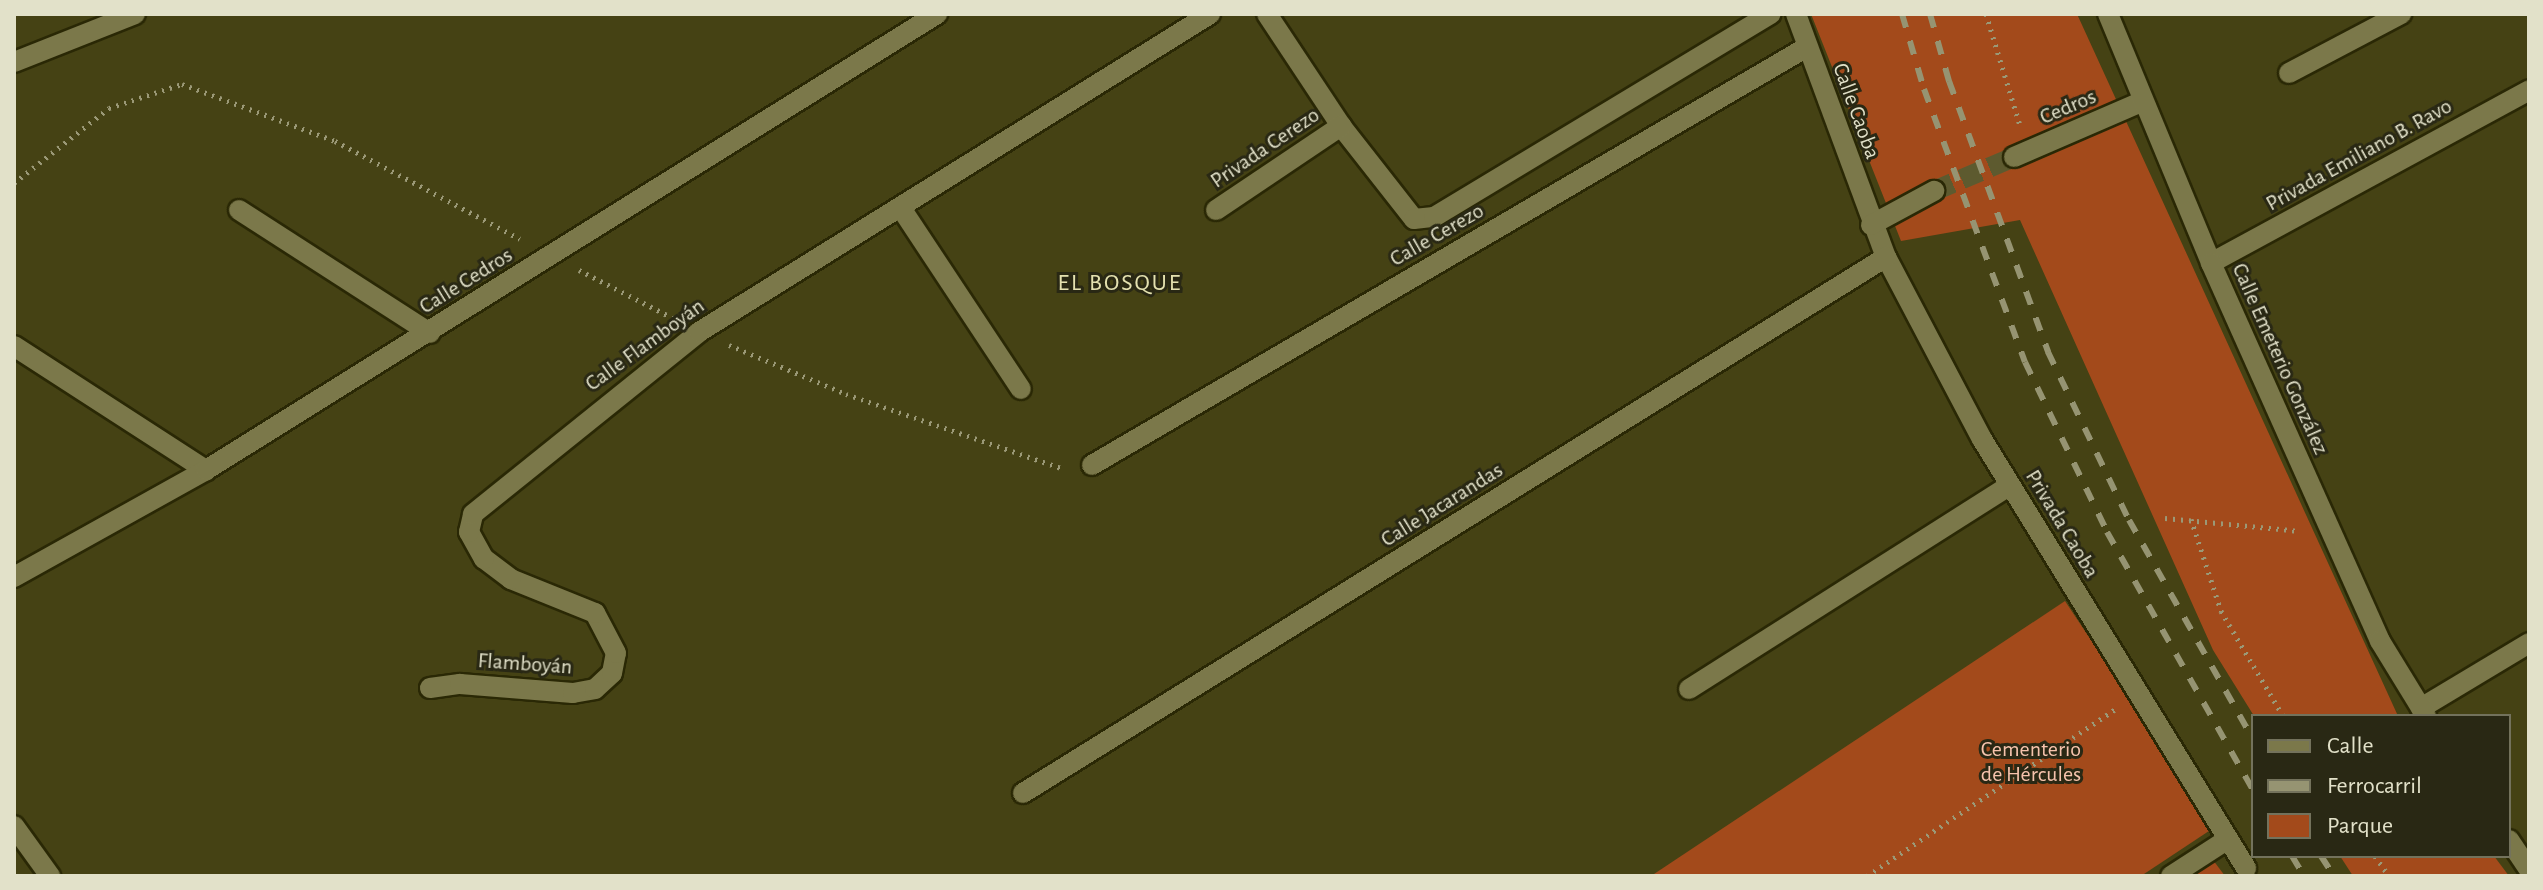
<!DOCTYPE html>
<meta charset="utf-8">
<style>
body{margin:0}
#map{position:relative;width:2543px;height:890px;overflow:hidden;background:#454214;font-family:"Alegreya Sans",sans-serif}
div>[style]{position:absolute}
.green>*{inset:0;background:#a34a1b}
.minor-tunnel>*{height:20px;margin-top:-10px;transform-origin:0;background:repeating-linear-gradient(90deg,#5d5a2f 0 20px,transparent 0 30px)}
.path>*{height:5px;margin-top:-2.5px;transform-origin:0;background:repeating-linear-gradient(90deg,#9b9977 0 2px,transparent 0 8px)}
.roads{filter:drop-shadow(2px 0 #2a2805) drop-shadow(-2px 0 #2a2805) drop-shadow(0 2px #2a2805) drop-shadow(0 -2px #2a2805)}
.service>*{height:20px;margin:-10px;padding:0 10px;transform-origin:10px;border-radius:10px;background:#7b784a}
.pedestrian>*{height:20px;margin:-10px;padding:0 10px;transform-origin:10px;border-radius:10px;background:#7b784a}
.minor>*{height:20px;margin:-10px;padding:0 10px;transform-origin:10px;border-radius:10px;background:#7b784a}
.tertiary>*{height:20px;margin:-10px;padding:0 10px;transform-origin:10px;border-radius:10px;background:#7b784a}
.rail>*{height:6px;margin-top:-3px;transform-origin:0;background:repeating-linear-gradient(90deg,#969472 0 14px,transparent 0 28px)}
span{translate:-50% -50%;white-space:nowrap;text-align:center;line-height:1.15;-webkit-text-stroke:6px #292814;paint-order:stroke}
.street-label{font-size:22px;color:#e2e1c9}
.park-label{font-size:22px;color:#f6c3ac}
.neighbourhood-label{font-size:24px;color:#e4e1af;letter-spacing:2px}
.frame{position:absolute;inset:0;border:16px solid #e2e1c9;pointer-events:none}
.legend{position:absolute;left:2251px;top:714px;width:260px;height:144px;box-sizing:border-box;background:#292814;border:2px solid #73725c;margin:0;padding:10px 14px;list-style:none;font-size:24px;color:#e2e1c9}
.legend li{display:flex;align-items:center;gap:16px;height:40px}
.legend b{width:40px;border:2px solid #73725c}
</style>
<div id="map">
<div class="green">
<i style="clip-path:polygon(1811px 14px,2077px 14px,2398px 716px,2254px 716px,2213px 650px,2020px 220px,1901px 241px)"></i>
<i style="clip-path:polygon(2065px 601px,2215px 827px,2141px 876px,1651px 876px)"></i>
<i style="clip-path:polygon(2210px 856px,2225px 876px,2181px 876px)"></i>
<i style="clip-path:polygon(2340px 856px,2494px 856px,2509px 876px,2353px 876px)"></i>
</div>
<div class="minor-tunnel">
<i style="left:1934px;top:191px;width:87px;rotate:-23deg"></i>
</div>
<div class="path">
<i style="left:1986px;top:14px;width:116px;rotate:73deg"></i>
<i style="left:14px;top:183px;width:121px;rotate:-38.3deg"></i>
<i style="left:109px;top:108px;width:77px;rotate:-18.2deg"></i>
<i style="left:182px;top:84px;width:163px;rotate:20.4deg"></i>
<i style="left:335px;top:141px;width:209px;rotate:27.9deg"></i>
<i style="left:579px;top:270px;width:106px;rotate:27.1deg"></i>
<i style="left:729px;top:345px;width:127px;rotate:22.7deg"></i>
<i style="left:846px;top:394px;width:231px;rotate:19deg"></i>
<i style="left:2165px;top:518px;width:135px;rotate:5.5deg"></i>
<i style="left:2191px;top:519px;width:97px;rotate:71.9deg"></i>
<i style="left:2221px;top:611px;width:122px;rotate:59.4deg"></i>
<i style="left:2375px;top:856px;width:24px;rotate:55deg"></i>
<i style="left:1867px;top:876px;width:301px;rotate:-33.9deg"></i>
</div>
<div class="roads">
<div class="service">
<i style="left:1689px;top:689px;width:380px;rotate:-32.4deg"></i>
<i style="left:2171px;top:876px;width:68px;rotate:-33deg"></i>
</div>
<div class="pedestrian">
<i style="left:1092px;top:465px;width:828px;rotate:-30.31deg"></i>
</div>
<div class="minor">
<i style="left:1267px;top:14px;width:134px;rotate:56.5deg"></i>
<i style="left:1341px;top:126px;width:118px;rotate:51.9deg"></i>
<i style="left:1414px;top:219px;width:20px;rotate:-6deg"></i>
<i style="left:1434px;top:217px;width:393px;rotate:-31.1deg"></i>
<i style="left:1796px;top:14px;width:259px;rotate:69.7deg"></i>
<i style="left:1886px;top:257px;width:206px;rotate:62.2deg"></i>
<i style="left:1982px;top:439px;width:504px;rotate:58.39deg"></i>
<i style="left:14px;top:62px;width:130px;rotate:-21.6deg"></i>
<i style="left:2289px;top:73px;width:127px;rotate:-27.8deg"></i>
<i style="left:2014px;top:157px;width:138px;rotate:-23.4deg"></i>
<i style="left:901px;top:208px;width:217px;rotate:56.5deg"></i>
<i style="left:239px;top:210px;width:227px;rotate:32.8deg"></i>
<i style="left:1216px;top:210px;width:151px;rotate:-33.9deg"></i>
<i style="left:1871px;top:225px;width:72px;rotate:-28.4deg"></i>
<i style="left:2211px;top:263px;width:362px;rotate:-28.5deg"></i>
<i style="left:14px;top:346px;width:229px;rotate:32.9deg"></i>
<i style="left:14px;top:577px;width:220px;rotate:-29.1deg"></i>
<i style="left:206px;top:470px;width:862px;rotate:-31.96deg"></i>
<i style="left:430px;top:688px;width:30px;rotate:-8deg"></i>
<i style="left:460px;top:684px;width:113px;rotate:4.6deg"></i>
<i style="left:573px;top:693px;width:22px;rotate:-10deg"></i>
<i style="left:595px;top:689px;width:23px;rotate:-43deg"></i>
<i style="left:612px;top:673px;width:20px;rotate:-79deg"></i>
<i style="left:616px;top:653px;width:45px;rotate:-117.7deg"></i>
<i style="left:595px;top:613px;width:91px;rotate:-158deg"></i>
<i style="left:511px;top:579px;width:34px;rotate:-143deg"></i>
<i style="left:484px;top:559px;width:31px;rotate:-119deg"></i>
<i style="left:469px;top:532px;width:18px;rotate:-77deg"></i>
<i style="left:473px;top:514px;width:290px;rotate:-38.8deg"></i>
<i style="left:699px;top:332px;width:602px;rotate:-31.89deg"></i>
<i style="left:2421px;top:708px;width:126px;rotate:-31deg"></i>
<i style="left:1023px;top:793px;width:1016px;rotate:-31.84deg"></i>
<i style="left:14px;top:826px;width:62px;rotate:54.2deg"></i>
</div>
<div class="tertiary">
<i style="left:2108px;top:14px;width:269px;rotate:67.5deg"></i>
<i style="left:2211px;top:263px;width:414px;rotate:65.9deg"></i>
<i style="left:2380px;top:641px;width:88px;rotate:58.5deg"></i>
<i style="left:2509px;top:840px;width:36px;rotate:56deg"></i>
</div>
</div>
<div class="rail">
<i style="left:1902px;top:14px;width:78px;rotate:73.7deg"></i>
<i style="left:1924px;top:89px;width:291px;rotate:69.7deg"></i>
<i style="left:2025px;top:362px;width:189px;rotate:64.2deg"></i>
<i style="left:2107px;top:532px;width:296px;rotate:60.5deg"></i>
<i style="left:1930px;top:14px;width:70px;rotate:74.2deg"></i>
<i style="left:1949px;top:81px;width:289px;rotate:69.9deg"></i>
<i style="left:2048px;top:352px;width:187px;rotate:64.3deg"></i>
<i style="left:2129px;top:520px;width:252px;rotate:60.5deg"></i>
<i style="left:2292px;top:856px;width:23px;rotate:59deg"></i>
<i style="left:2321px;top:856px;width:24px;rotate:57deg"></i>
</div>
<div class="street-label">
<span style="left:2068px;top:107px;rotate:-23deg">Cedros</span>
<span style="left:1856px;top:111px;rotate:70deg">Calle Caoba</span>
<span style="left:1265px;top:148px;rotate:-34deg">Privada Cerezo</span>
<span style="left:2359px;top:155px;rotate:-29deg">Privada Emiliano B. Ravo</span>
<span style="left:1437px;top:235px;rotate:-30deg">Calle Cerezo</span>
<span style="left:466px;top:281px;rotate:-32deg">Calle Cedros</span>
<span style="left:645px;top:345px;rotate:-36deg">Calle Flamboyán</span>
<span style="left:2280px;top:359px;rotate:66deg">Calle Emeterio González</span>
<span style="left:1442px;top:505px;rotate:-32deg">Calle Jacarandas</span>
<span style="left:2062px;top:524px;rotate:59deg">Privada Caoba</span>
<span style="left:525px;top:664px;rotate:4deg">Flamboyán</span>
</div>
<div class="park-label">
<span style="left:2031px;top:762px">Cementerio<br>de Hércules</span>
</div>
<div class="neighbourhood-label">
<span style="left:1120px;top:284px">EL BOSQUE</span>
</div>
<div class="frame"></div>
<ul class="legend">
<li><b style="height:10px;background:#7b784a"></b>Calle</li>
<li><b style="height:10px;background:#969472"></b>Ferrocarril</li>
<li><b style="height:22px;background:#a34a1b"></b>Parque</li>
</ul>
</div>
